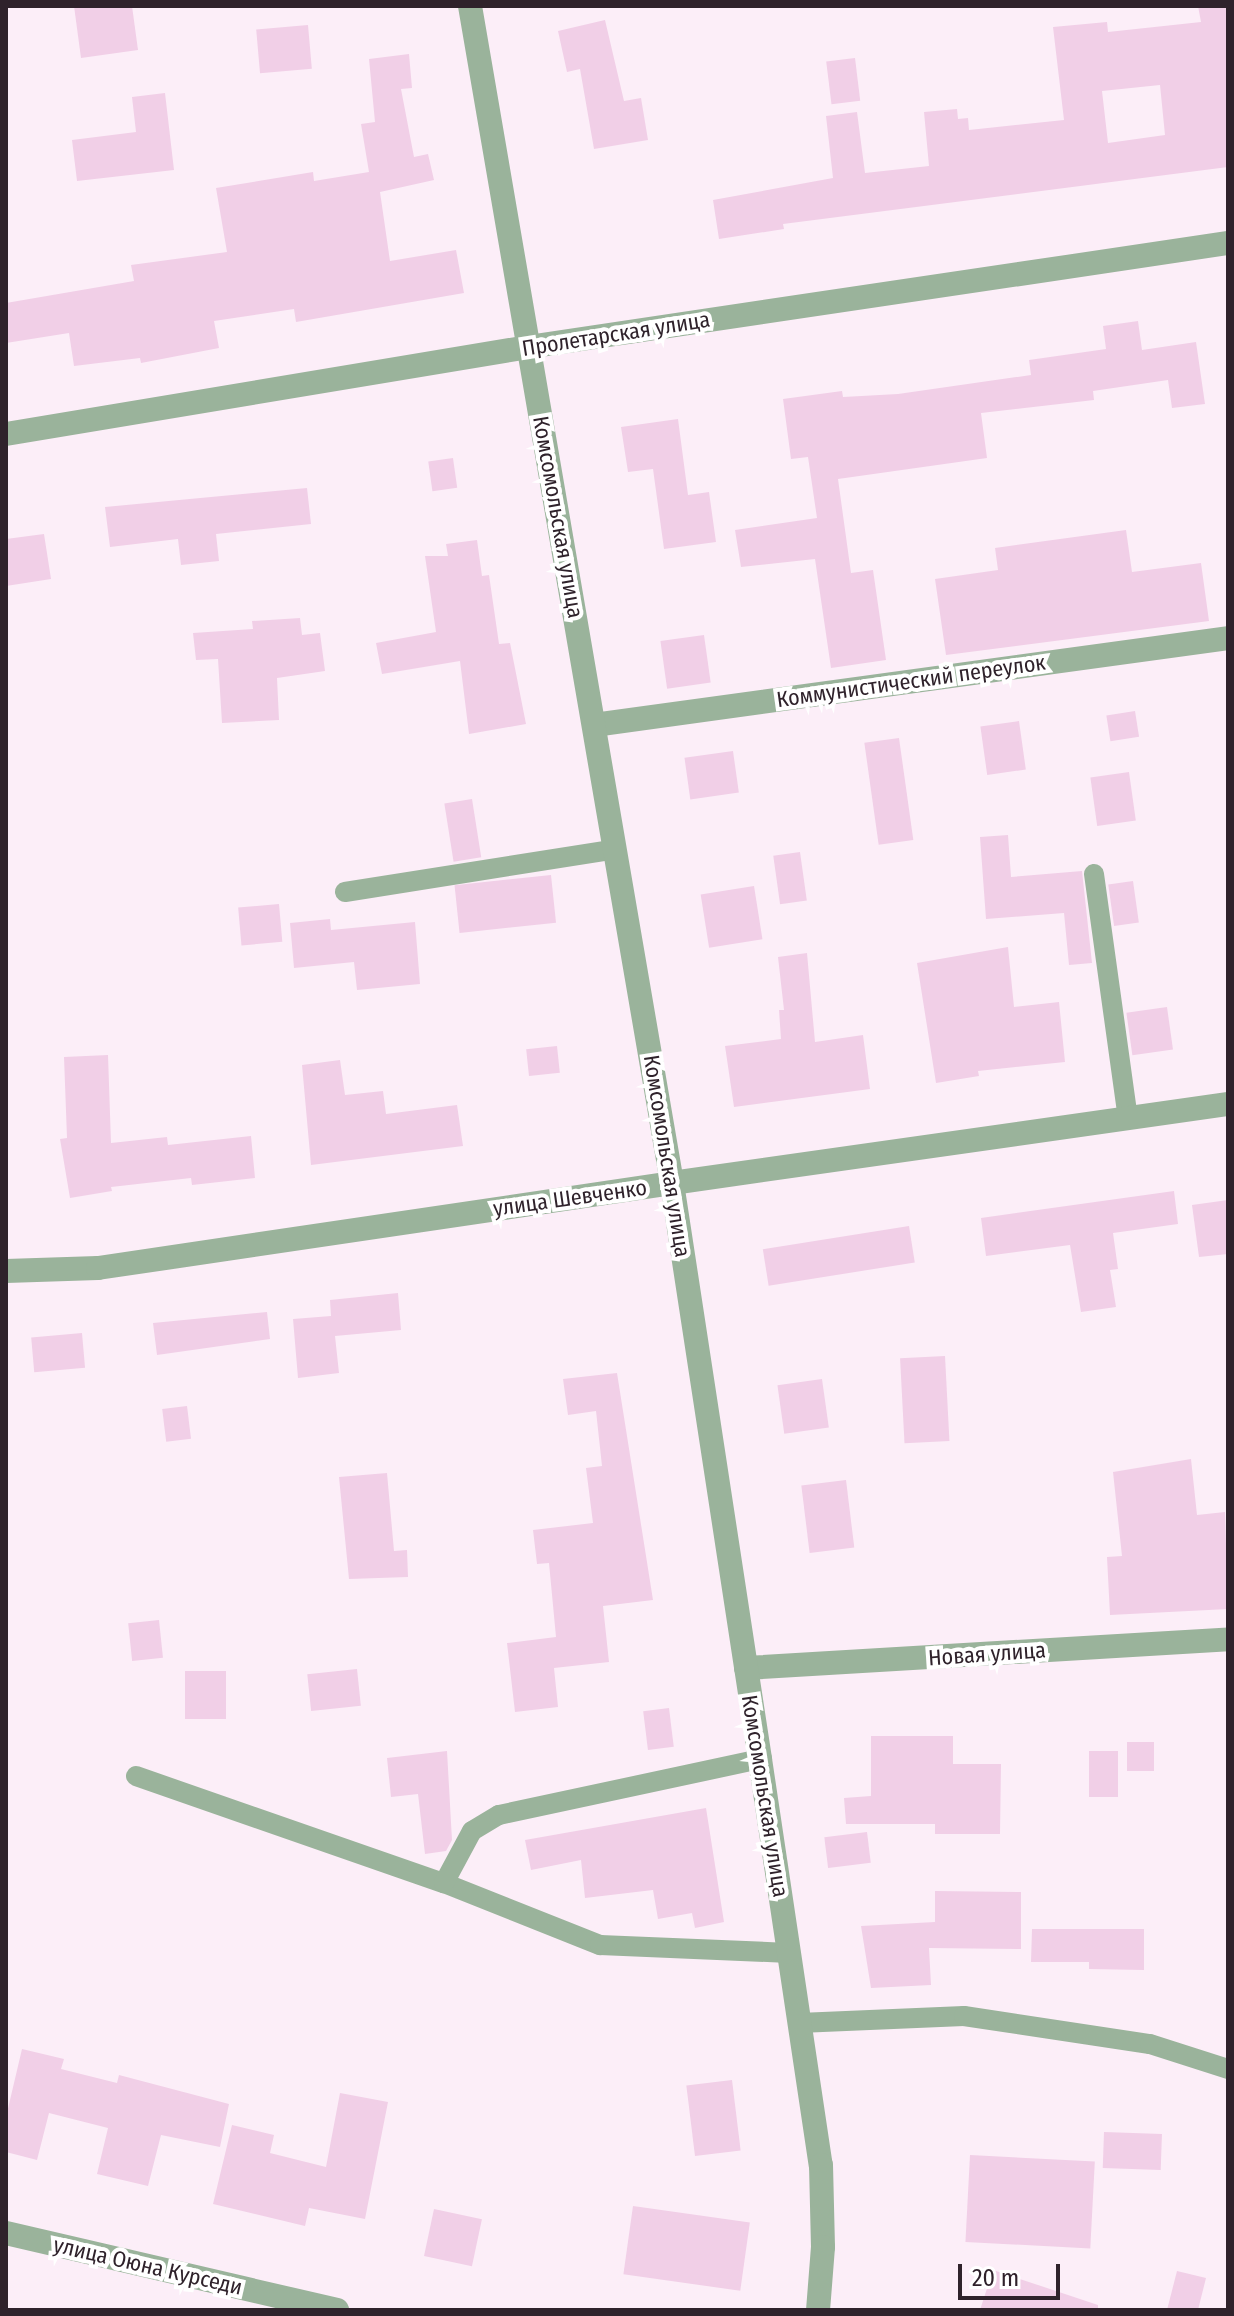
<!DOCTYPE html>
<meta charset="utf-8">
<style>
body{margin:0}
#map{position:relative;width:1234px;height:2316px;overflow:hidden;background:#fceef8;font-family:"Fira Sans Condensed",sans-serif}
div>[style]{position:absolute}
.building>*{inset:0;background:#f1cfe7;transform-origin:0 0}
.service>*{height:20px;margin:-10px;padding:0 10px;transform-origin:10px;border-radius:10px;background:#9ab39b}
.minor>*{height:24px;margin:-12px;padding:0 12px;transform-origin:12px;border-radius:12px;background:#9ab39b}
.tertiary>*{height:24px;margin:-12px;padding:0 12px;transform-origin:12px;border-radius:12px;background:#9ab39b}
span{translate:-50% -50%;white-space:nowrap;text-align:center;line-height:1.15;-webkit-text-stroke:8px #fff;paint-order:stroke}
.street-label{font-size:22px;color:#2f222b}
.frame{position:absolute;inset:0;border:8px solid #2f222b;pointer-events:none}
.scale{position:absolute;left:958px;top:2264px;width:102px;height:36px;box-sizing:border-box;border:4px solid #2f222b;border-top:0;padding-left:10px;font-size:24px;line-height:28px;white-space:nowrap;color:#2f222b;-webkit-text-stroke:6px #fff;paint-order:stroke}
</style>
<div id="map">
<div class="building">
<i style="clip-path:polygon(74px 6px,132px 6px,138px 50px,81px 58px)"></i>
<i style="clip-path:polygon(evenodd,1198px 6px,1228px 6px,1228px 167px,783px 224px,784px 229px,719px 239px,713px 200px,833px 178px,826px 116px,857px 112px,865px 173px,929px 166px,924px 112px,957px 109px,958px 119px,968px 118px,969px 130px,1064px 120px,1053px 27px,1107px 22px,1108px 32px,1201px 22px,1198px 6px,1160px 85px,1165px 135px,1108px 143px,1102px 91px,1160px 85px)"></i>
<i style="clip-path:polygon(605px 20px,624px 101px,641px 98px,648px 140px,594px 149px,580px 69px,567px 72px,558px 31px)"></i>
<i style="left:308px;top:25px;width:44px;height:52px;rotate:85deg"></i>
<i style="clip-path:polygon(409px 54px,412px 88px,401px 89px,414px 157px,428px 154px,434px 180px,380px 192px,390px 261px,456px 250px,464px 293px,296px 322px,294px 309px,214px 321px,219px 348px,141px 363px,140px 358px,74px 366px,69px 333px,6px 343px,6px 303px,134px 281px,131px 265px,227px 252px,216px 188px,313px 172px,314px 181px,369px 172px,361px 124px,375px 122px,369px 59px)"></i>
<i style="left:855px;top:58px;width:43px;height:29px;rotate:83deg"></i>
<i style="clip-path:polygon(165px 93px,174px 170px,77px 181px,72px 140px,136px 132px,132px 97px)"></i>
<i style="clip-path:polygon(1138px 321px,1142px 350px,1196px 342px,1205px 404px,1172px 408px,1168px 380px,1093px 391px,1094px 400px,981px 413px,987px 458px,838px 479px,851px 573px,873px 570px,886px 660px,831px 668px,815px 559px,741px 567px,735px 530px,817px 518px,808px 457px,791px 459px,783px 399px,842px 391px,843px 397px,898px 394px,1031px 375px,1029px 360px,1106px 349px,1103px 326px)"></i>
<i style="clip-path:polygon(678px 419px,688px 495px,709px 492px,716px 542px,664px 549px,653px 469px,628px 472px,621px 427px)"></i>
<i style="left:453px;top:458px;width:30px;height:25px;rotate:82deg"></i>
<i style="clip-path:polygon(307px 488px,311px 524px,216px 534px,219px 561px,181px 565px,178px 539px,110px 547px,105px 507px)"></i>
<i style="clip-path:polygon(1126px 530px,1132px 572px,1201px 563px,1209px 621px,946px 655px,935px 579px,998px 570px,995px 548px)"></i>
<i style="clip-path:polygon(44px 534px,51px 579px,6px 586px,6px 539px)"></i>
<i style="clip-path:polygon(477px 540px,482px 576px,489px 575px,499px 644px,510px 643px,526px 724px,469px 734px,460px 661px,382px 674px,376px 643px,436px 632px,425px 556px,448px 556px,446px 544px)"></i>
<i style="clip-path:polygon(300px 618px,302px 635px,320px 633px,325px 671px,277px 678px,279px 720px,222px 723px,218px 659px,196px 660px,193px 633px,253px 629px,252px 621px)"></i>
<i style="left:704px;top:635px;width:48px;height:44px;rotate:82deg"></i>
<i style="left:1135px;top:711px;width:26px;height:29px;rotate:81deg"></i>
<i style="left:1019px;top:721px;width:49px;height:39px;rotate:82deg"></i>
<i style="left:899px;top:738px;width:103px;height:35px;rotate:82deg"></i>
<i style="left:733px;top:751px;width:42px;height:49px;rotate:82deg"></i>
<i style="left:1129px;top:772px;width:49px;height:39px;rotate:82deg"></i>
<i style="left:472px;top:799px;width:59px;height:28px;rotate:81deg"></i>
<i style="clip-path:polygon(1008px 835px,1011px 877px,1082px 871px,1092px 963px,1069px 965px,1064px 913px,986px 919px,980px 837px)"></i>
<i style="left:800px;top:852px;width:49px;height:27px;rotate:82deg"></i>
<i style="left:551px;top:875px;width:48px;height:97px;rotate:84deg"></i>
<i style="left:1133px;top:881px;width:42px;height:25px;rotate:82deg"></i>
<i style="left:754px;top:886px;width:54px;height:54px;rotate:81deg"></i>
<i style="left:279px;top:904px;width:38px;height:41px;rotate:85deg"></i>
<i style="clip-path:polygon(330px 919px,331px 930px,415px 922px,420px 984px,357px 990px,354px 962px,294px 968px,290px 923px)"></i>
<i style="clip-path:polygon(1008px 947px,1014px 1007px,1059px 1002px,1065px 1062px,978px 1071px,979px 1076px,936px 1083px,917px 963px)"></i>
<i style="clip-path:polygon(807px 953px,815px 1042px,863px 1035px,870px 1089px,734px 1107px,725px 1046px,781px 1039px,779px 1010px,784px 1010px,778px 957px)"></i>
<i style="left:1167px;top:1007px;width:43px;height:41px;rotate:82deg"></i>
<i style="left:557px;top:1046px;width:27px;height:31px;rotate:84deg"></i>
<i style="clip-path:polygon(108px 1055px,111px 1143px,167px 1137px,168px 1145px,251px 1136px,255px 1178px,192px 1185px,191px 1178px,111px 1187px,112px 1191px,70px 1198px,60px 1139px,67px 1138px,64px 1057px)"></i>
<i style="clip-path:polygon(340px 1060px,345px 1095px,383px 1091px,386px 1114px,457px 1105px,463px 1146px,311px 1165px,302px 1065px)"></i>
<i style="clip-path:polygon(1174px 1191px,1178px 1224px,1113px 1233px,1118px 1269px,1110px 1270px,1116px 1307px,1081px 1312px,1070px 1245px,986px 1256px,981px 1218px)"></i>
<i style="clip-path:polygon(1228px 1200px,1228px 1254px,1199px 1257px,1192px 1205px)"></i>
<i style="left:909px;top:1226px;width:37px;height:148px;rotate:81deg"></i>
<i style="clip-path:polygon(398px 1293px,401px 1330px,335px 1336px,339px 1373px,298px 1378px,293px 1319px,331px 1316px,330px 1300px)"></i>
<i style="clip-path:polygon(267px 1312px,270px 1339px,157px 1355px,153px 1323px)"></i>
<i style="left:82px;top:1333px;width:35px;height:51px;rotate:85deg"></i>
<i style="left:945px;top:1356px;width:85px;height:45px;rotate:87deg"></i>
<i style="clip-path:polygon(617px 1373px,653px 1600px,603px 1606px,609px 1662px,554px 1668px,558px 1707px,515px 1712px,507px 1643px,556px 1637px,549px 1563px,537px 1564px,533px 1530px,593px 1523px,586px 1468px,602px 1466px,596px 1411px,568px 1415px,563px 1379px)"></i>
<i style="left:822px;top:1379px;width:49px;height:45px;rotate:82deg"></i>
<i style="left:187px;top:1406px;width:33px;height:25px;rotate:83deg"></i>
<i style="clip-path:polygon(1191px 1459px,1197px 1515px,1225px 1512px,1228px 1609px,1110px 1615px,1107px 1557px,1122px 1556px,1113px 1472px)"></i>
<i style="clip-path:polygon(387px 1473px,394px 1551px,407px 1550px,408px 1577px,349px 1579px,339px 1477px)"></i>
<i style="left:846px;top:1480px;width:68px;height:45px;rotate:83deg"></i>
<i style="left:159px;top:1620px;width:38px;height:31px;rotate:84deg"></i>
<i style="left:357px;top:1669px;width:37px;height:50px;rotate:84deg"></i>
<i style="left:185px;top:1671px;width:41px;height:48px"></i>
<i style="left:669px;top:1708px;width:39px;height:26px;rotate:83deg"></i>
<i style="clip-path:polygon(871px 1736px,953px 1736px,953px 1764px,1001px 1764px,1000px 1834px,935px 1834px,935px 1824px,846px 1824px,844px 1798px,871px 1796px)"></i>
<i style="left:1127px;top:1742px;width:27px;height:29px"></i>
<i style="clip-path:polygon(447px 1751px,452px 1840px,446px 1851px,425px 1854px,418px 1794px,391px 1797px,387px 1758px)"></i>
<i style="left:1089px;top:1751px;width:29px;height:46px"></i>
<i style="clip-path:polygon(706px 1808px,724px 1922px,695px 1928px,692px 1913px,658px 1919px,653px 1890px,585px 1898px,581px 1860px,531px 1870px,525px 1840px)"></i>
<i style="left:867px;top:1832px;width:31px;height:43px;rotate:83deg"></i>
<i style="clip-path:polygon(935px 1891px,1021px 1892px,1021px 1949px,929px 1948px,931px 1985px,871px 1988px,861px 1926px,935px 1922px)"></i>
<i style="clip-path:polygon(1032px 1929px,1144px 1929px,1144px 1970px,1089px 1969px,1089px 1962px,1031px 1962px)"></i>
<i style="clip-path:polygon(22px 2049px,64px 2059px,61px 2069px,117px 2083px,119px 2075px,229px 2104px,220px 2147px,161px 2135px,148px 2186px,97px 2174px,108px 2128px,49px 2113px,37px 2160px,6px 2152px,6px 2117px)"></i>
<i style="left:732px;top:2080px;width:71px;height:46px;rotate:83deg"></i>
<i style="clip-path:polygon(340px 2093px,388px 2102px,365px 2219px,309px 2208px,305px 2226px,213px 2204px,232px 2125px,274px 2135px,270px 2153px,326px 2167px)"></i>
<i style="left:1104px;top:2132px;width:58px;height:36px;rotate:2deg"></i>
<i style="left:970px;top:2155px;width:125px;height:87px;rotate:3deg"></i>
<i style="left:633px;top:2206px;width:118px;height:69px;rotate:8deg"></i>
<i style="left:434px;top:2209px;width:49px;height:48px;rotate:12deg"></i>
<i style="clip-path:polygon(993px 2270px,1098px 2305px,1098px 2310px,980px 2310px)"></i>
<i style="clip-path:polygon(1177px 2271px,1206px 2278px,1198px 2310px,1167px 2310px)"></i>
</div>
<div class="service">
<i style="left:1094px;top:874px;width:246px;rotate:82.1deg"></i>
<i style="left:345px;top:892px;width:273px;rotate:-9deg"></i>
<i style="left:136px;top:1776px;width:326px;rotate:19.2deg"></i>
<i style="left:444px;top:1883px;width:168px;rotate:21.7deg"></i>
<i style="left:600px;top:1945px;width:189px;rotate:2.4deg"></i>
<i style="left:444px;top:1883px;width:59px;rotate:-61.7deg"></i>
<i style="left:472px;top:1831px;width:31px;rotate:-31deg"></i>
<i style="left:499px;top:1815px;width:267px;rotate:-12.1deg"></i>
<i style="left:799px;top:2023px;width:165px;rotate:-2.4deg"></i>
<i style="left:964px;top:2016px;width:188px;rotate:8.6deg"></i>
<i style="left:1150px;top:2044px;width:82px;rotate:17.8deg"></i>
</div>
<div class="minor">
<i style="left:6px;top:434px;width:529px;rotate:-9.46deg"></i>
<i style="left:528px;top:347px;width:708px;rotate:-8.45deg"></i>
<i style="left:594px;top:725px;width:640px;rotate:-7.81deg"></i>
<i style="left:6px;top:1271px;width:92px;rotate:-1.9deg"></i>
<i style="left:98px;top:1268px;width:580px;rotate:-8.42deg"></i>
<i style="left:746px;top:1668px;width:483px;rotate:-3.4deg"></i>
</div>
<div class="tertiary">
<i style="left:470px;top:6px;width:1194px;rotate:80.26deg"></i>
<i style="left:672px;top:1183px;width:583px;rotate:81.31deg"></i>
<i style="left:760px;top:1759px;width:411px;rotate:81.5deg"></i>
<i style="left:821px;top:2165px;width:82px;rotate:88.6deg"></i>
<i style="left:823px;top:2247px;width:63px;rotate:94.5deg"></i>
<i style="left:672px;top:1183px;width:562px;rotate:-8.09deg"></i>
<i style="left:6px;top:2233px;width:340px;rotate:13.1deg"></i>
</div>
<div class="street-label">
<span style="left:616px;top:334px;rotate:-9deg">Пролетарская улица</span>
<span style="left:558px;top:517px;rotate:80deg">Комсомольская улица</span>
<span style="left:911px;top:681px;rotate:-8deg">Коммунистический переулок</span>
<span style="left:667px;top:1156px;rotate:81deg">Комсомольская улица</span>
<span style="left:570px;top:1198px;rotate:-8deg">улица Шевченко</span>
<span style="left:987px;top:1654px;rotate:-4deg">Новая улица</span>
<span style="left:765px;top:1796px;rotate:81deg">Комсомольская улица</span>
<span style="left:148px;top:2266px;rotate:13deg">улица Оюна Курседи</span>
</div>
<div class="frame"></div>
<div class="scale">20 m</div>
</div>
